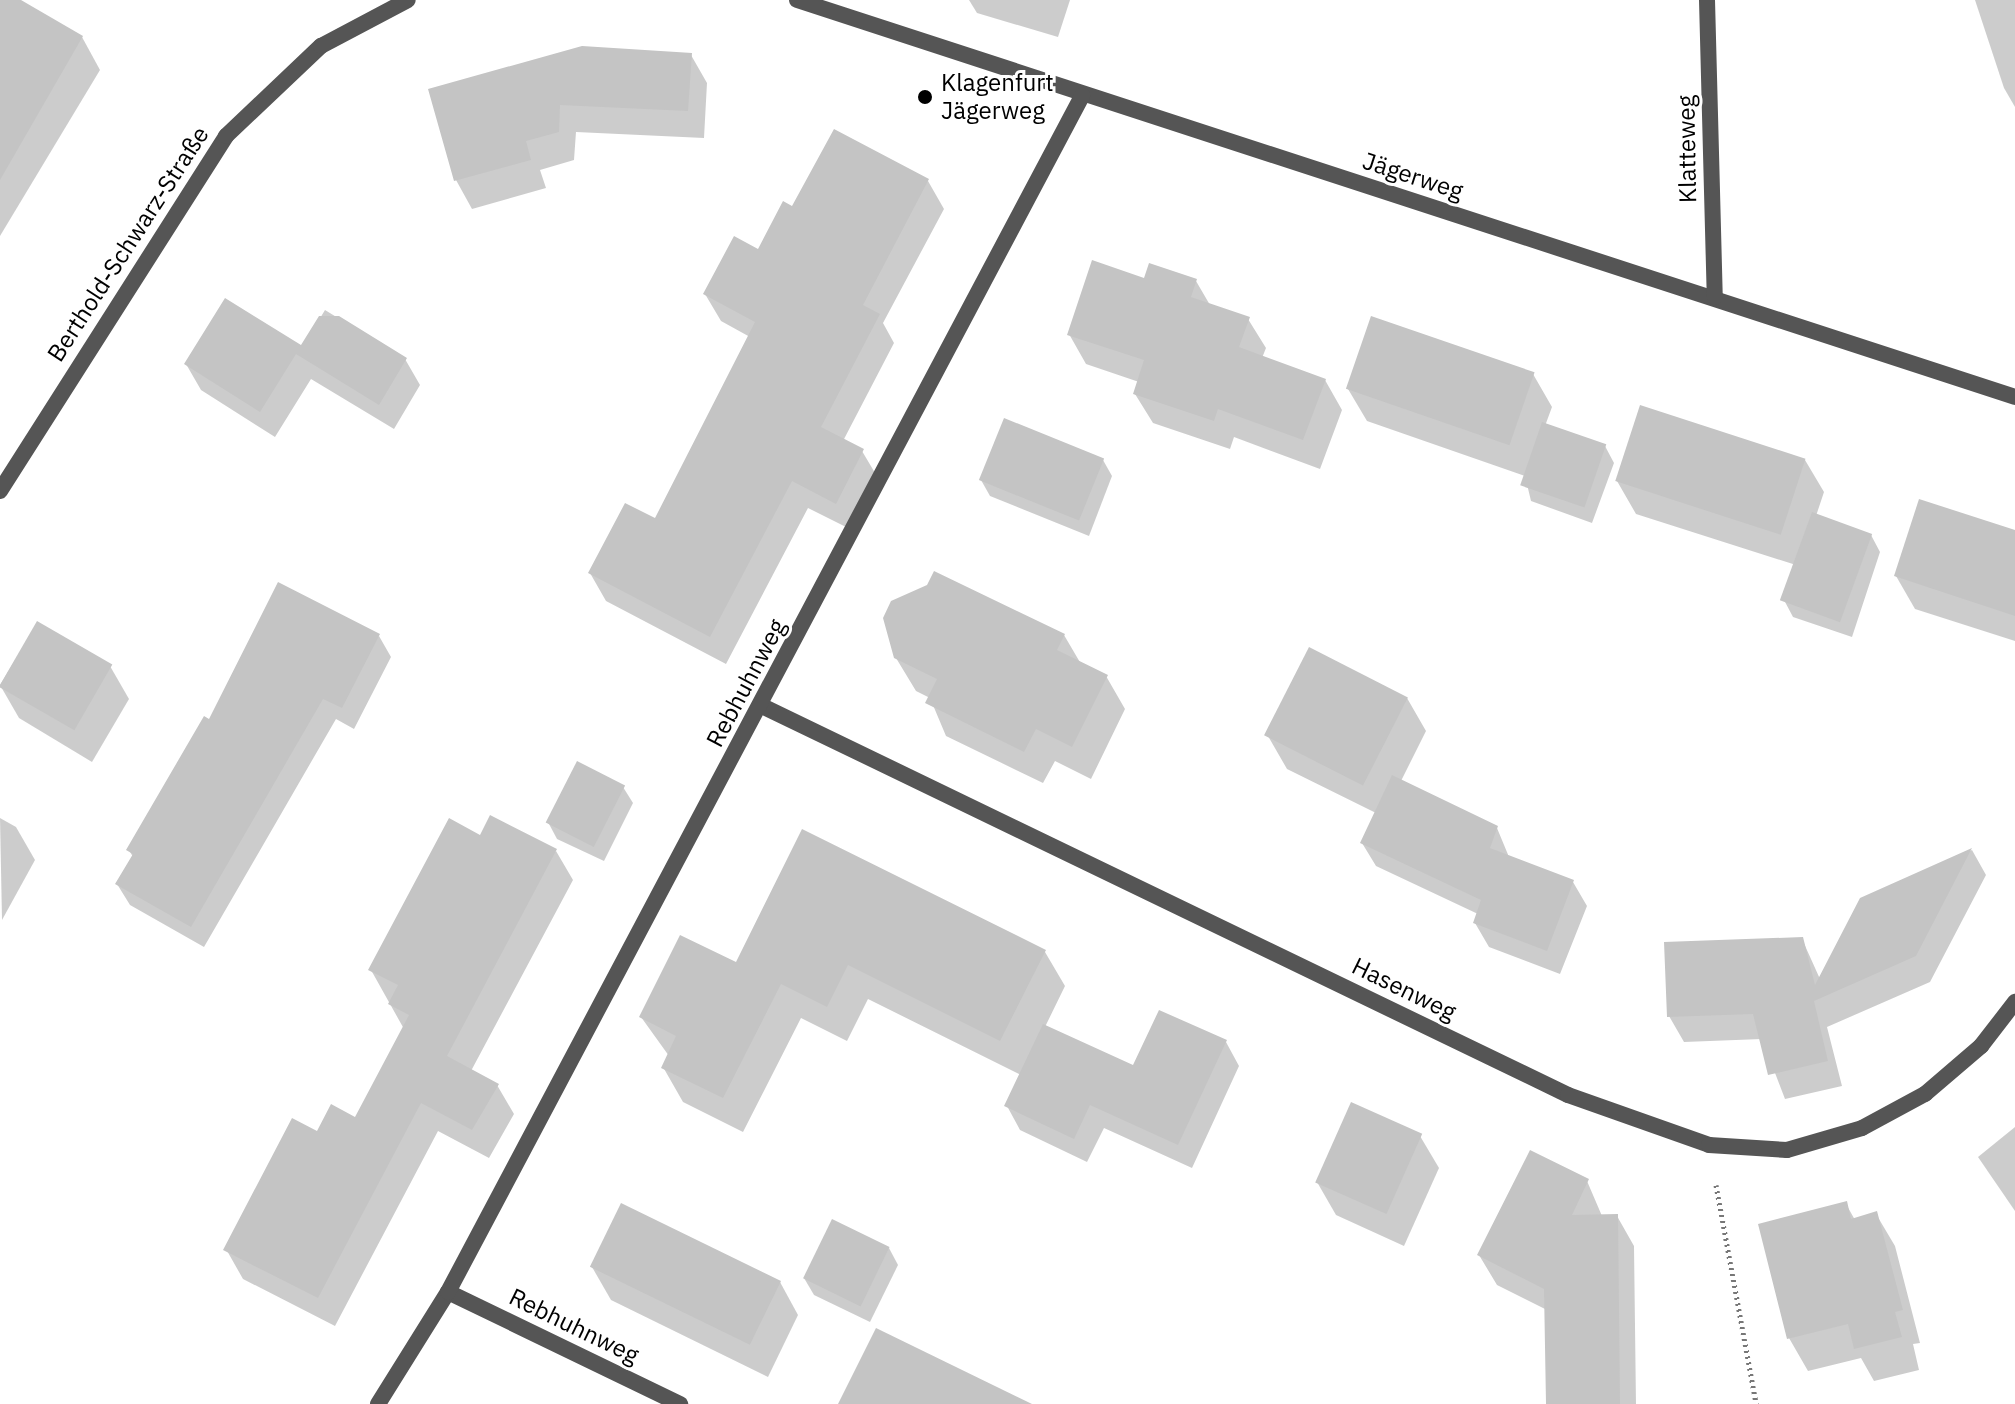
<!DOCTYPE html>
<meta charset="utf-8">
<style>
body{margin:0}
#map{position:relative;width:2015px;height:1404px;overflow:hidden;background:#fff;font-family:"IBM Plex Sans",sans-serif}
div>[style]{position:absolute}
.shadow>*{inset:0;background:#0003}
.building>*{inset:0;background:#c4c4c4;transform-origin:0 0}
.path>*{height:5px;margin-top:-2.5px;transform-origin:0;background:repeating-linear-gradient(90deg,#777 0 2px,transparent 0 6px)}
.minor>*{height:16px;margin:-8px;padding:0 8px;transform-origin:8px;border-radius:8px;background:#555}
.dots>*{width:22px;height:22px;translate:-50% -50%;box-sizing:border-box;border:4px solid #fff;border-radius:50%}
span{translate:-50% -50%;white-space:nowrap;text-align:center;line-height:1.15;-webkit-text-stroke:6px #fff;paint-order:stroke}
.poi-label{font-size:24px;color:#000}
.left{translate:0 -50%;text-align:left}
.street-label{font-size:24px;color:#000}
</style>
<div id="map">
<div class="shadow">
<i style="clip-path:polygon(7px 0,82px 37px,100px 70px,0 236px,0 12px)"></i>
<i style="clip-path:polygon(969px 0,1070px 0,1058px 37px,977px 13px)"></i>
<i style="clip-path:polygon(1975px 0,2015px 0,2015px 107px,2004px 88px)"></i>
<i style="clip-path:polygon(691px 55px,707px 83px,704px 138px,576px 132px,574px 160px,540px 170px,546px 188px,472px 209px,456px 180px,431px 91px)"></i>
<i style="clip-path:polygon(928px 181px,944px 209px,883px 323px,894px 343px,843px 441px,862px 451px,878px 478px,852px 530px,808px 508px,726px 664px,606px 601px,590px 573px,656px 521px,750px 337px,721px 321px,705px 294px,759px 252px,793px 209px)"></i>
<i style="clip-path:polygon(1145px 280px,1196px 281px,1210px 305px,1248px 319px,1266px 348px,1262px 358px,1325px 380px,1342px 410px,1320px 469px,1234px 437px,1230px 449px,1153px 423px,1135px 394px,1139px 382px,1086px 364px,1069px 334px)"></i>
<i style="clip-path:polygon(325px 310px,405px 359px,420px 385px,394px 429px,311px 379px,275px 437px,201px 390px,186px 364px,302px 348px)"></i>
<i style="clip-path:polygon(1533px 374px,1552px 407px,1545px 426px,1605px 446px,1614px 463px,1592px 523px,1531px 501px,1525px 476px,1367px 421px,1348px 389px)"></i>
<i style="clip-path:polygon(1103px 460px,1112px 476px,1089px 536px,990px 496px,981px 480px)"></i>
<i style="clip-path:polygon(1805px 460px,1824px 492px,1816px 516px,1871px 535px,1880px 552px,1852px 637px,1793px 617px,1784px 600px,1796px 565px,1636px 514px,1617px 481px)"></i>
<i style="clip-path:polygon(2015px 532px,2015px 641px,1915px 609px,1896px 576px)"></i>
<i style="clip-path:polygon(929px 586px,1064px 635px,1081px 664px,1106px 676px,1125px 709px,1091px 779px,1055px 761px,1043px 783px,946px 736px,930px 698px,916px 691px,896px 658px)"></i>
<i style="clip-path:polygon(37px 624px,110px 666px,129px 699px,92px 762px,19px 718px,0 685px)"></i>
<i style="clip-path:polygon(379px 636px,391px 657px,354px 729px,336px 719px,204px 947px,130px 905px,117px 884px,133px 857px,129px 850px,210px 722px)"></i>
<i style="clip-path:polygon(1407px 698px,1426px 731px,1401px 781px,1497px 828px,1509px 857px,1573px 882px,1587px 906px,1560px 974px,1489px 947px,1475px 923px,1478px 914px,1376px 866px,1362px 843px,1376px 813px,1287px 769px,1268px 736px)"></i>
<i style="clip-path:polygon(623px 787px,633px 803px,604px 861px,557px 839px,548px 822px)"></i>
<i style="clip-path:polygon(0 818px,16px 827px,35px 860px,2px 920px)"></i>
<i style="clip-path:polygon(1972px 850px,1986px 875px,1930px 982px,1827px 1027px,1842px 1086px,1785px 1099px,1762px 1039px,1684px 1042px,1669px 1016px,1802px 939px,1820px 979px,1861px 899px)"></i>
<i style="clip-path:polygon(556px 851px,573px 880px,471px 1071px,497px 1085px,514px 1114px,489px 1158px,438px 1131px,335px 1326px,243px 1279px,226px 1249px,318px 1133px,356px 1119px,404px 1029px,371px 970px)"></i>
<i style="clip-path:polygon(1045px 952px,1065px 986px,1045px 1027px,1134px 1068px,1226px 1042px,1239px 1066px,1192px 1168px,1104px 1128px,1087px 1162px,1020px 1130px,1007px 1106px,1021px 1075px,868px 999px,847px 1041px,801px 1018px,743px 1132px,683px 1102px,663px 1067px,669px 1056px,641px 1017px,737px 965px)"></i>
<i style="clip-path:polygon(2015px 1127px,2015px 1211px,1978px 1157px)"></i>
<i style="clip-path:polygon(1420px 1136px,1439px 1168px,1404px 1246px,1336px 1215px,1317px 1182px)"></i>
<i style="clip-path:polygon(1587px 1181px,1602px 1216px,1617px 1216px,1634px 1246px,1636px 1404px,1548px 1404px,1547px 1310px,1497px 1285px,1479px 1255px)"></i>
<i style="clip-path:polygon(1846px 1204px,1855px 1220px,1876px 1214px,1895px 1246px,1920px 1343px,1913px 1344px,1919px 1370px,1874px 1381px,1861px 1358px,1808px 1371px,1789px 1338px)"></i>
<i style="clip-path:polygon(889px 1248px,898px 1265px,870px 1322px,814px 1295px,804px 1278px)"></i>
<i style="clip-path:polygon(592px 1267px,780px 1282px,798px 1315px,768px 1377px,611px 1300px)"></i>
</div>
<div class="building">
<i style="clip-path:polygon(0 0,21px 0,83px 36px,0 180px)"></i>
<i style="clip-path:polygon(582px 46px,692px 53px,688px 111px,560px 105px,559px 132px,526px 141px,531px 160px,454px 181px,428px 89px)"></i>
<i style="clip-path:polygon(834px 129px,929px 179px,863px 305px,880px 314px,821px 427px,864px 449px,836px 504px,792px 481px,710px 637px,588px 573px,625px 503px,655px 518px,755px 322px,703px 294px,734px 236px,758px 249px,783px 201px,792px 206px)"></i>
<i style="clip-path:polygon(1092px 260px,1144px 278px,1149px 263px,1197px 279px,1191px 297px,1250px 317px,1239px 347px,1326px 379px,1303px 440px,1218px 409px,1214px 421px,1133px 394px,1144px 360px,1067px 335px)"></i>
<i style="clip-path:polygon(225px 298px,301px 345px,319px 316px,339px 316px,407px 358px,379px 405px,296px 354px,260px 412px,184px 364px)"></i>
<i style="left:1371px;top:316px;width:173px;height:77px;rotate:19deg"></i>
<i style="left:1640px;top:405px;width:174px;height:80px;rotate:18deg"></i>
<i style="left:1004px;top:418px;width:108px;height:67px;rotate:22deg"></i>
<i style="left:1542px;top:422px;width:68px;height:67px;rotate:19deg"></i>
<i style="clip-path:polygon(1919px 499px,2015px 530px,2015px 616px,1894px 576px)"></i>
<i style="left:1812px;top:512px;width:64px;height:94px;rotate:20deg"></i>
<i style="clip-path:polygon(934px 571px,1065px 634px,1057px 650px,1108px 675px,1072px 747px,1036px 729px,1024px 752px,925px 703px,937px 679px,894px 658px,883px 618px,891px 601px,927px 585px)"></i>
<i style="clip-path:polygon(278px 582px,380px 634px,342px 708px,323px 699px,191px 927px,115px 884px,133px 854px,126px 850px,204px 716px,209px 719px)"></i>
<i style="left:37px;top:621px;width:87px;height:76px;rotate:30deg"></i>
<i style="left:1309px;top:647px;width:111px;height:99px;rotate:27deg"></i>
<i style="left:577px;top:761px;width:54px;height:69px;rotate:27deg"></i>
<i style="clip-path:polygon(1392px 775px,1498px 826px,1490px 848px,1574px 880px,1547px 951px,1473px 923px,1481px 900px,1360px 843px)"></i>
<i style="clip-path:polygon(490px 815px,557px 849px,447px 1056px,499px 1084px,472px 1130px,421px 1103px,318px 1298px,223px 1250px,292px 1118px,317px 1131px,331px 1104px,355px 1117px,409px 1015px,388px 1004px,398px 985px,368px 970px,449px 818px,480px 835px)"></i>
<i style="clip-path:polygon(802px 829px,1046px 950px,1000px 1041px,848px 965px,827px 1007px,781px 984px,723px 1098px,661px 1068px,676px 1036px,639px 1017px,680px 935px,736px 962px)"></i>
<i style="clip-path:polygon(1972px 848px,1916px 956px,1814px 1001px,1828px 1061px,1768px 1075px,1753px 1014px,1667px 1017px,1664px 942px,1803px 937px,1815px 985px,1860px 898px)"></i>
<i style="clip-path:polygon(1159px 1010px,1227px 1040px,1178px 1145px,1090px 1105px,1074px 1139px,1004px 1106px,1043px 1024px,1133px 1065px)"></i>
<i style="left:1351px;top:1102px;width:78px;height:88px;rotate:24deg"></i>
<i style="clip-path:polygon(1530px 1150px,1589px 1179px,1572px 1215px,1618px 1214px,1620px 1404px,1546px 1404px,1544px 1289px,1477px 1255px)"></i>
<i style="clip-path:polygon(1847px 1201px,1851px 1219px,1877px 1211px,1903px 1310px,1895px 1312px,1902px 1337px,1854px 1349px,1848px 1324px,1787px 1339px,1758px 1224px)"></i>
<i style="left:621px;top:1203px;width:178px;height:71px;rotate:26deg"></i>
<i style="left:832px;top:1219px;width:64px;height:66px;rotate:26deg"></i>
<i style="clip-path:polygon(876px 1328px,1032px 1404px,838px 1404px)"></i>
</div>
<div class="path">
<i style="left:1716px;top:1185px;width:223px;rotate:79.6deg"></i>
</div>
<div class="minor">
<i style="left:797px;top:0;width:1281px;rotate:18.05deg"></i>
<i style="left:1707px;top:0;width:297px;rotate:88.5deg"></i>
<i style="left:0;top:491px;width:421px;rotate:-57.5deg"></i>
<i style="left:226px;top:136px;width:131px;rotate:-43.5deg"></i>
<i style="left:321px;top:46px;width:98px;rotate:-27.9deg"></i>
<i style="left:762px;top:706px;width:895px;rotate:25.76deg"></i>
<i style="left:1568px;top:1095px;width:150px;rotate:19.5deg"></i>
<i style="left:1709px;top:1145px;width:78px;rotate:3.7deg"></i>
<i style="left:1787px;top:1150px;width:78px;rotate:-16.3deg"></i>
<i style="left:1862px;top:1128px;width:72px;rotate:-28.4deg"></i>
<i style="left:1925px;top:1094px;width:74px;rotate:-40.6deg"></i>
<i style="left:1981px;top:1046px;width:56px;rotate:-52.3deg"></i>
<i style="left:448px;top:1292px;width:258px;rotate:25.8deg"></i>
<i style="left:378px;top:1404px;width:132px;rotate:-58deg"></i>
<i style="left:448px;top:1292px;width:1354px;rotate:-62.07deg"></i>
</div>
<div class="dots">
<i style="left:925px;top:97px;background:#000"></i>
</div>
<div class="poi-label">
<span class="left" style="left:941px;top:97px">Klagenfurt<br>Jägerweg</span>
</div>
<div class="street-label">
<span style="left:1687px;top:149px;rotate:-91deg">Klatteweg</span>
<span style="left:1413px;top:176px;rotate:18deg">Jägerweg</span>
<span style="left:128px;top:244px;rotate:-57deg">Berthold-Schwarz-Straße</span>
<span style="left:746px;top:683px;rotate:-62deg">Rebhuhnweg</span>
<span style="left:1404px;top:989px;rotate:26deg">Hasenweg</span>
<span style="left:574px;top:1326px;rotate:26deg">Rebhuhnweg</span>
</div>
</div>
